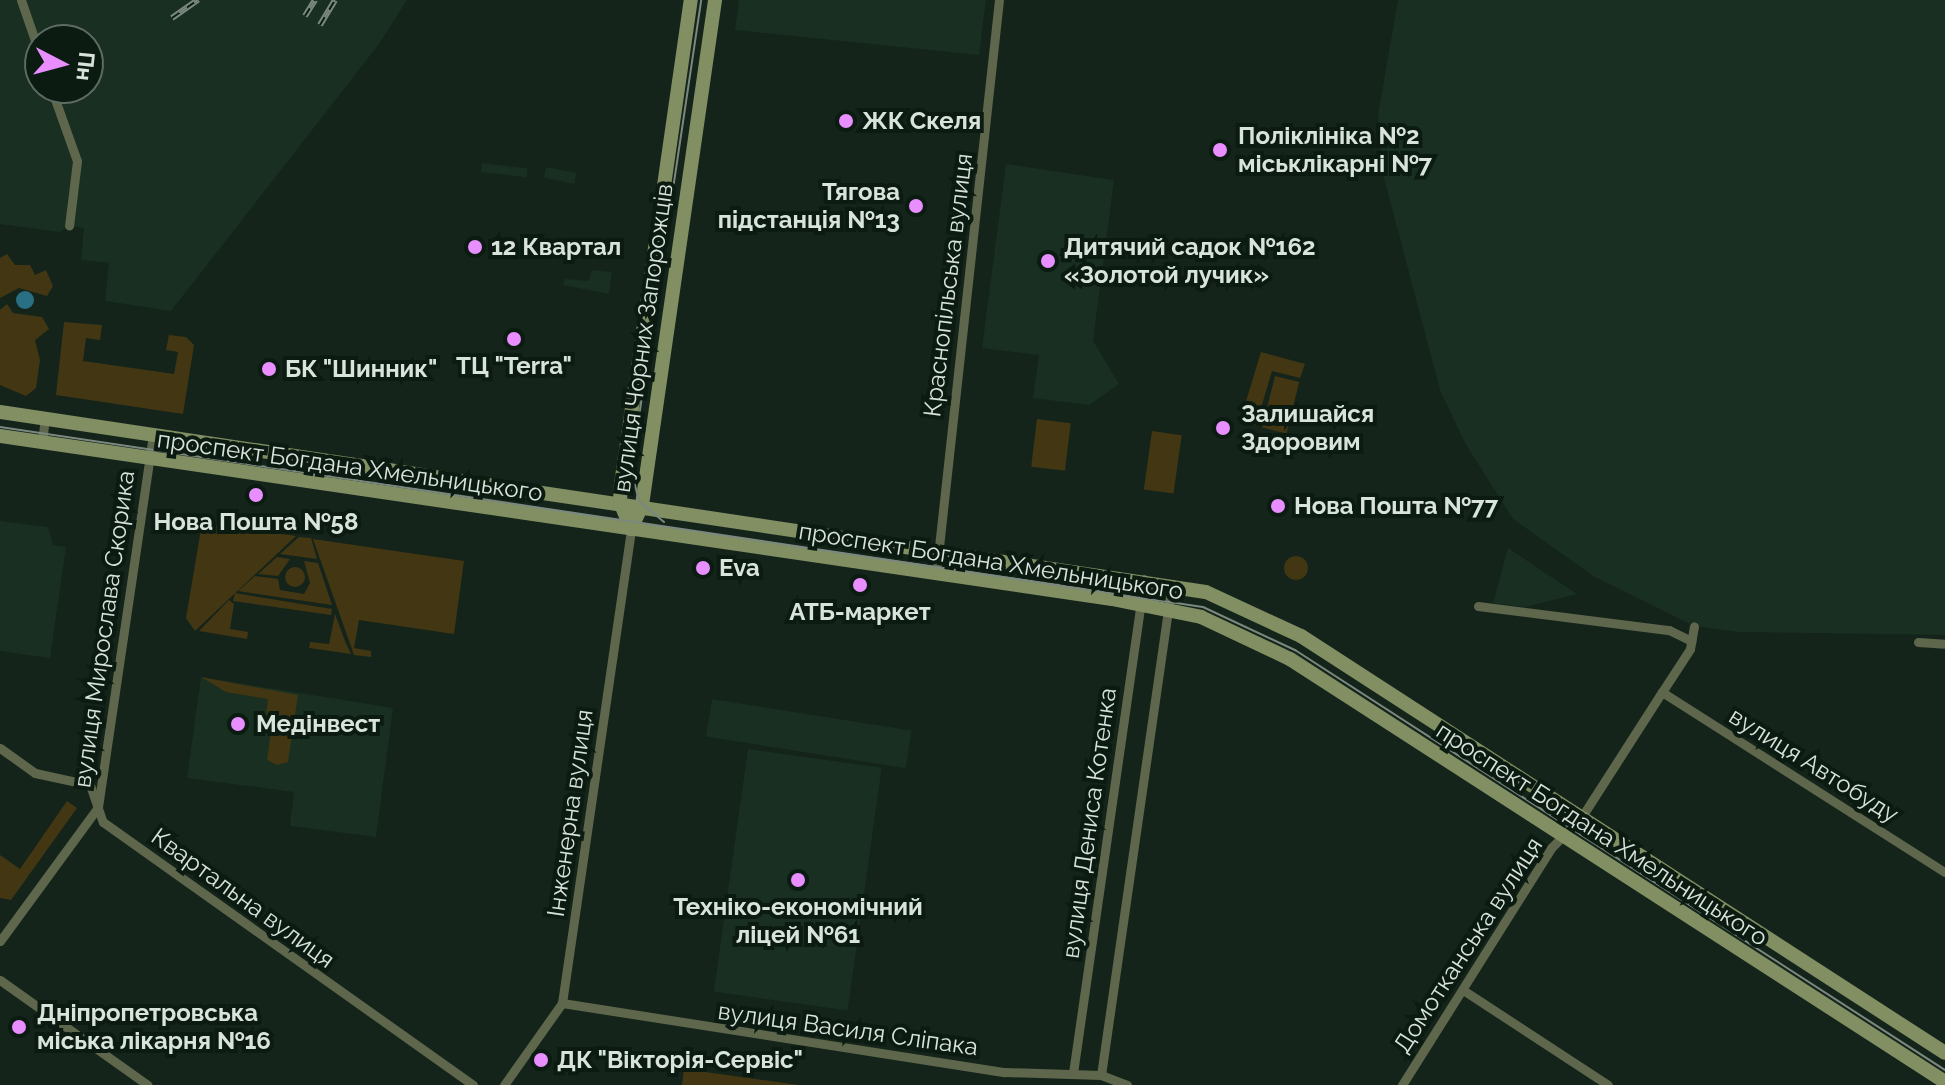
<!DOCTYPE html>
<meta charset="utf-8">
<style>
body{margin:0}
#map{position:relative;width:1945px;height:1085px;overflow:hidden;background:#14241a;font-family:Raleway,sans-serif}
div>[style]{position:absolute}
.built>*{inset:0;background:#182f21;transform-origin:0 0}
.green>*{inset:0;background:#433612;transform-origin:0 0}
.round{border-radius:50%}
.water>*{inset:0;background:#297085}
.street>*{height:9px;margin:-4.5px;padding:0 4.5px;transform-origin:4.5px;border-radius:4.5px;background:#5e674c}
.secondary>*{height:14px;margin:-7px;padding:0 7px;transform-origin:7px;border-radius:7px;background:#818f63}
.tram>*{height:2px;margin:-1px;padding:0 1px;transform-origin:1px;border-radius:1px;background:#7b8880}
.rail>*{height:6px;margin-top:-3px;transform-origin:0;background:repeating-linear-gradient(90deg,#0b1b11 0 9px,#7b8880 0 18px);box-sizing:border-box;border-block:2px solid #7b8880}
.dots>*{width:22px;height:22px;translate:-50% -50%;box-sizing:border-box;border:4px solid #0b1b11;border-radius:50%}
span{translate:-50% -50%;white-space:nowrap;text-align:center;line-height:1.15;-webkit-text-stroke:8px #0b1b11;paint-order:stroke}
.poi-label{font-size:24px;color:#d8e3dc;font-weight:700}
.left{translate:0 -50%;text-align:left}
.right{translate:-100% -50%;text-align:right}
.street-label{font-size:24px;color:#d8e3dc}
.north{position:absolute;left:24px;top:24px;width:80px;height:80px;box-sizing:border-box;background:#0b1b11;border:2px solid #5d6b62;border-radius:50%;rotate:96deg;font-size:22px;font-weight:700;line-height:32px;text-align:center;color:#d8e3dc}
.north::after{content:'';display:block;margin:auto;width:28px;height:36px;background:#e88eff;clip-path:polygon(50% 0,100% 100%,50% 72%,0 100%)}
</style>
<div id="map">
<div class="built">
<i style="clip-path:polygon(evenodd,0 0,407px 0,379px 44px,171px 311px,105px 301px,109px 263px,81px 260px,84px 228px,70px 226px,60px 232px,0 224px,0 0,40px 40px,88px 40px,88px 88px,40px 88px,40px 40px)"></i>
<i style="clip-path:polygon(739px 0,986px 0,979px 55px,735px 30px)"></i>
<i style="clip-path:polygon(1398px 0,1945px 0,1945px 635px,1739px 632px,1694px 626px,1593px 576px,1513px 519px,1465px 443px,1440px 390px,1384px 178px,1378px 115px)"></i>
<i style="left:482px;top:163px;width:46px;height:9px;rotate:7deg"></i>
<i style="clip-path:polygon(1006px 164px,1114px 180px,1093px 341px,1119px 384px,1089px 405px,1033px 398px,1039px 355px,982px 348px)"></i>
<i style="left:546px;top:167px;width:31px;height:11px;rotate:11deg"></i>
<i style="clip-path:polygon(592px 270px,612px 272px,609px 294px,563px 285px,565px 279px,589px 281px)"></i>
<i style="clip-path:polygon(0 521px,48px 527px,53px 545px,66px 547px,50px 658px,0 651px)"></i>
<i style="clip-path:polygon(1508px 548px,1577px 594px,1525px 607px,1493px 603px)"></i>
<i style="clip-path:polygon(201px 677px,393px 708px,376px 837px,290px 826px,294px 792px,187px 778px)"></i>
<i style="left:712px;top:699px;width:202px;height:38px;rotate:9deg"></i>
<i style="left:748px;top:749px;width:135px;height:245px;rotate:8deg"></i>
</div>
<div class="green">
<i style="clip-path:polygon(7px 254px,15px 265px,30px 265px,35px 275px,46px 270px,53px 286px,47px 296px,19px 288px,0 298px,0 258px)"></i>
<i style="clip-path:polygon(7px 304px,13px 313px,42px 317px,49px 329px,35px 340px,40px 360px,36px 388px,26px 396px,0 385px,0 310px)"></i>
<i style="clip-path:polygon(64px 322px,102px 325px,100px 340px,86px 338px,83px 361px,174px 374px,178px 352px,166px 350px,169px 335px,186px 337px,194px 345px,183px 414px,56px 395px)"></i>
<i style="clip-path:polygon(1261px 352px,1305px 364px,1300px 378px,1272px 371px,1256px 425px,1240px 421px)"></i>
<i style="left:1275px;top:376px;width:25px;height:53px;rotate:14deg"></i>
<i style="left:1037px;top:419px;width:34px;height:48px;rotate:7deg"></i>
<i style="left:1152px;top:431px;width:30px;height:59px;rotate:8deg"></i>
<i style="clip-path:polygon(202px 523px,296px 536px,195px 631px,186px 618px)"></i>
<i style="clip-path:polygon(299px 537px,311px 538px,317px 559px,280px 554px)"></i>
<i style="clip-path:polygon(313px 539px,464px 561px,454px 634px,359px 620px,354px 648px,371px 651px,371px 657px,354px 655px)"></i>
<i class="round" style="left:1284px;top:556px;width:24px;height:24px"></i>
<i style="clip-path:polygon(277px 557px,290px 559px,278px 576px,258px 574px)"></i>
<i style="clip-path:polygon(304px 561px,318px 563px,332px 605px,238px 591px,255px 576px,278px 579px,280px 590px,304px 594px,310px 583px)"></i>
<i class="round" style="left:285px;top:567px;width:20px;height:20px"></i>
<i style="clip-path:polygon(235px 593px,332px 609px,331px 615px,233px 601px)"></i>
<i style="clip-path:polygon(229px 600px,234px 604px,230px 629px,248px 632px,247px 639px,199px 631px)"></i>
<i style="clip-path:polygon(335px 614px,345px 641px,351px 654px,309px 648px,310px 642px,329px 644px)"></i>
<i style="clip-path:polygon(201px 677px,298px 695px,288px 762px,277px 765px,267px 760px,273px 717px,266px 716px,268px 699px,226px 692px)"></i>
<i style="clip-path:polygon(67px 801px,77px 808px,11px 900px,0 898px,0 855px,20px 869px)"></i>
<i style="clip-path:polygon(684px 1069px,799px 1085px,682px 1085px)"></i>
</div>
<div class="water">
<i class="round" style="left:16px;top:291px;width:18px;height:18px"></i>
</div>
<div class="street">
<i style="left:21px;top:0;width:58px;rotate:70.9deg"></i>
<i style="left:51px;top:88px;width:77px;rotate:70.4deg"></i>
<i style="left:77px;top:161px;width:65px;rotate:97deg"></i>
<i style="left:42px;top:442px;width:23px;rotate:-83deg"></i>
<i style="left:936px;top:574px;width:577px;rotate:-83.74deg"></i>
<i style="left:1478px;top:606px;width:193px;rotate:7.2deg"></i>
<i style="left:1669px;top:630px;width:25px;rotate:26deg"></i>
<i style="left:1918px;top:642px;width:27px;rotate:4deg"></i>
<i style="left:1662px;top:692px;width:335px;rotate:32.5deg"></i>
<i style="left:0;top:748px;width:43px;rotate:35.5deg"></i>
<i style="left:35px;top:773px;width:56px;rotate:12.3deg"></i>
<i style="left:90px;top:785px;width:39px;rotate:71deg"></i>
<i style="left:103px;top:822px;width:454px;rotate:35.4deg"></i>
<i style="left:0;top:941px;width:166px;rotate:-53.8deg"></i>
<i style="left:98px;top:807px;width:376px;rotate:-81.6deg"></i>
<i style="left:0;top:980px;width:181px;rotate:35.4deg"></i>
<i style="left:1463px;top:990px;width:173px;rotate:33.2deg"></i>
<i style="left:562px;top:1003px;width:448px;rotate:8.9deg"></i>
<i style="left:1005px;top:1072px;width:96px;rotate:1.8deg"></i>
<i style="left:1101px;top:1075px;width:28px;rotate:21deg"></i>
<i style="left:1073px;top:1073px;width:499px;rotate:-81.8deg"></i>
<i style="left:1101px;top:1075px;width:496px;rotate:-81.8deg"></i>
<i style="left:504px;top:1085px;width:100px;rotate:-54.7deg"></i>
<i style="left:562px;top:1003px;width:479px;rotate:-81.7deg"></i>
<i style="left:1402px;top:1085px;width:280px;rotate:-57.8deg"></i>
<i style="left:1551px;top:848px;width:42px;rotate:-45deg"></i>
<i style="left:1581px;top:818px;width:150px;rotate:-57.3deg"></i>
<i style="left:1662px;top:692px;width:51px;rotate:-56.9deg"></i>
<i style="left:1690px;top:649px;width:23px;rotate:-80deg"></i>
</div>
<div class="secondary">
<i style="left:0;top:412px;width:1219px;rotate:8.49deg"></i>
<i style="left:1206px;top:592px;width:105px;rotate:24.9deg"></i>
<i style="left:1301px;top:636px;width:767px;rotate:32.92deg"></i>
<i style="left:0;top:436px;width:1124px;rotate:8.34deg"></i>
<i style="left:1112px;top:599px;width:91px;rotate:11.4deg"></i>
<i style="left:1201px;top:617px;width:98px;rotate:25.3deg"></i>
<i style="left:1290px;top:659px;width:780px;rotate:32.85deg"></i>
<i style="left:631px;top:529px;width:26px;rotate:-65deg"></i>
<i style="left:642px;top:505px;width:510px;rotate:-81.77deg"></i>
<i style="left:631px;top:529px;width:29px;rotate:-112deg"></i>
<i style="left:620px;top:502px;width:18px;rotate:-87deg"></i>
<i style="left:621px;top:484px;width:489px;rotate:-81.8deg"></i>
</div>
<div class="tram">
<i style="left:0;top:427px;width:1216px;rotate:8.51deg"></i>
<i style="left:1203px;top:607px;width:102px;rotate:25.1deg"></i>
<i style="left:1295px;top:650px;width:774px;rotate:32.87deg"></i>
<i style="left:664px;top:522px;width:33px;rotate:-140deg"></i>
<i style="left:639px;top:501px;width:32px;rotate:-104deg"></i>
<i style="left:631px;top:470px;width:475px;rotate:-81.5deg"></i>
</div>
<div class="rail">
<i style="left:305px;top:16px;width:19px;rotate:-58deg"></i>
<i style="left:172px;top:18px;width:32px;rotate:-35deg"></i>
<i style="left:320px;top:25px;width:29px;rotate:-59deg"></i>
</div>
<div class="dots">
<i style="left:846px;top:121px;background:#e88eff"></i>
<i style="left:1220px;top:150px;background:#e88eff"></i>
<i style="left:916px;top:206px;background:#e88eff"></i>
<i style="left:475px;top:247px;background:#e88eff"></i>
<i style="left:1048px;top:261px;background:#e88eff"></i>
<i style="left:514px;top:339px;background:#e88eff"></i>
<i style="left:269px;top:369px;background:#e88eff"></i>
<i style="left:1223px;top:428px;background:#e88eff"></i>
<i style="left:256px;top:495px;background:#e88eff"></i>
<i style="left:1278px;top:506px;background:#e88eff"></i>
<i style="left:703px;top:568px;background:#e88eff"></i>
<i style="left:860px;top:585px;background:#e88eff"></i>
<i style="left:238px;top:724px;background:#e88eff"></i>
<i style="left:798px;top:880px;background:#e88eff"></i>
<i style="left:19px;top:1027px;background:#e88eff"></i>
<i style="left:541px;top:1060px;background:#e88eff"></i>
</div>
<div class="poi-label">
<span class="left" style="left:862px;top:121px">ЖК Скеля</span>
<span class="left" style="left:1238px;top:150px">Поліклініка №2<br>міськлікарні №7</span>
<span class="right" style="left:900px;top:206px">Тягова<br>пiдстанцiя №13</span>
<span class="left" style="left:491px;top:247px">12 Квартал</span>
<span class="left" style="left:1064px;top:261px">Дитячий садок №162<br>«Золотой лучик»</span>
<span style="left:514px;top:366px">ТЦ "Terra"</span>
<span class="left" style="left:285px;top:369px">БК "Шинник"</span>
<span class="left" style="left:1241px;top:428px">Залишайся<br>Здоровим</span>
<span class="left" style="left:1294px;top:506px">Нова Пошта №77</span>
<span style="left:256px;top:522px">Нова Пошта №58</span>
<span class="left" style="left:719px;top:568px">Eva</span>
<span style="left:860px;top:612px">АТБ-маркет</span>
<span class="left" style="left:256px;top:724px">Медінвест</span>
<span style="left:798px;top:921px">Техніко-економічний<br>ліцей №61</span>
<span class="left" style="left:37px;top:1027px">Дніпропетровська<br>міська лікарня №16</span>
<span class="left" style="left:557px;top:1060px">ДК "Вікторія-Сервіс"</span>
</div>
<div class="street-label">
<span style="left:948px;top:285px;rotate:-83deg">Краснопільська вулиця</span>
<span style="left:643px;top:338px;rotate:-82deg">вулиця Чорних Запорожців</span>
<span style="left:350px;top:466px;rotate:8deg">проспект Богдана Хмельницького</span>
<span style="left:991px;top:561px;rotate:9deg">проспект Богдана Хмельницького</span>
<span style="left:104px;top:629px;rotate:-82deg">вулиця Мирослава Скорика</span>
<span style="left:1814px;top:765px;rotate:32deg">вулиця Автобуду</span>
<span style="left:570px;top:813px;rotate:-82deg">Інженерна вулиця</span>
<span style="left:1089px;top:823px;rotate:-82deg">вулиця Дениса Котенка</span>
<span style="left:1602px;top:834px;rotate:33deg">проспект Богдана Хмельницького</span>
<span style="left:243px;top:898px;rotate:36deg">Квартальна вулиця</span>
<span style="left:1468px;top:945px;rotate:-57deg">Домотканська вулиця</span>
<span style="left:848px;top:1029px;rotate:8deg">вулиця Василя Сліпака</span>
</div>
<div class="north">Пн</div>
</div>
